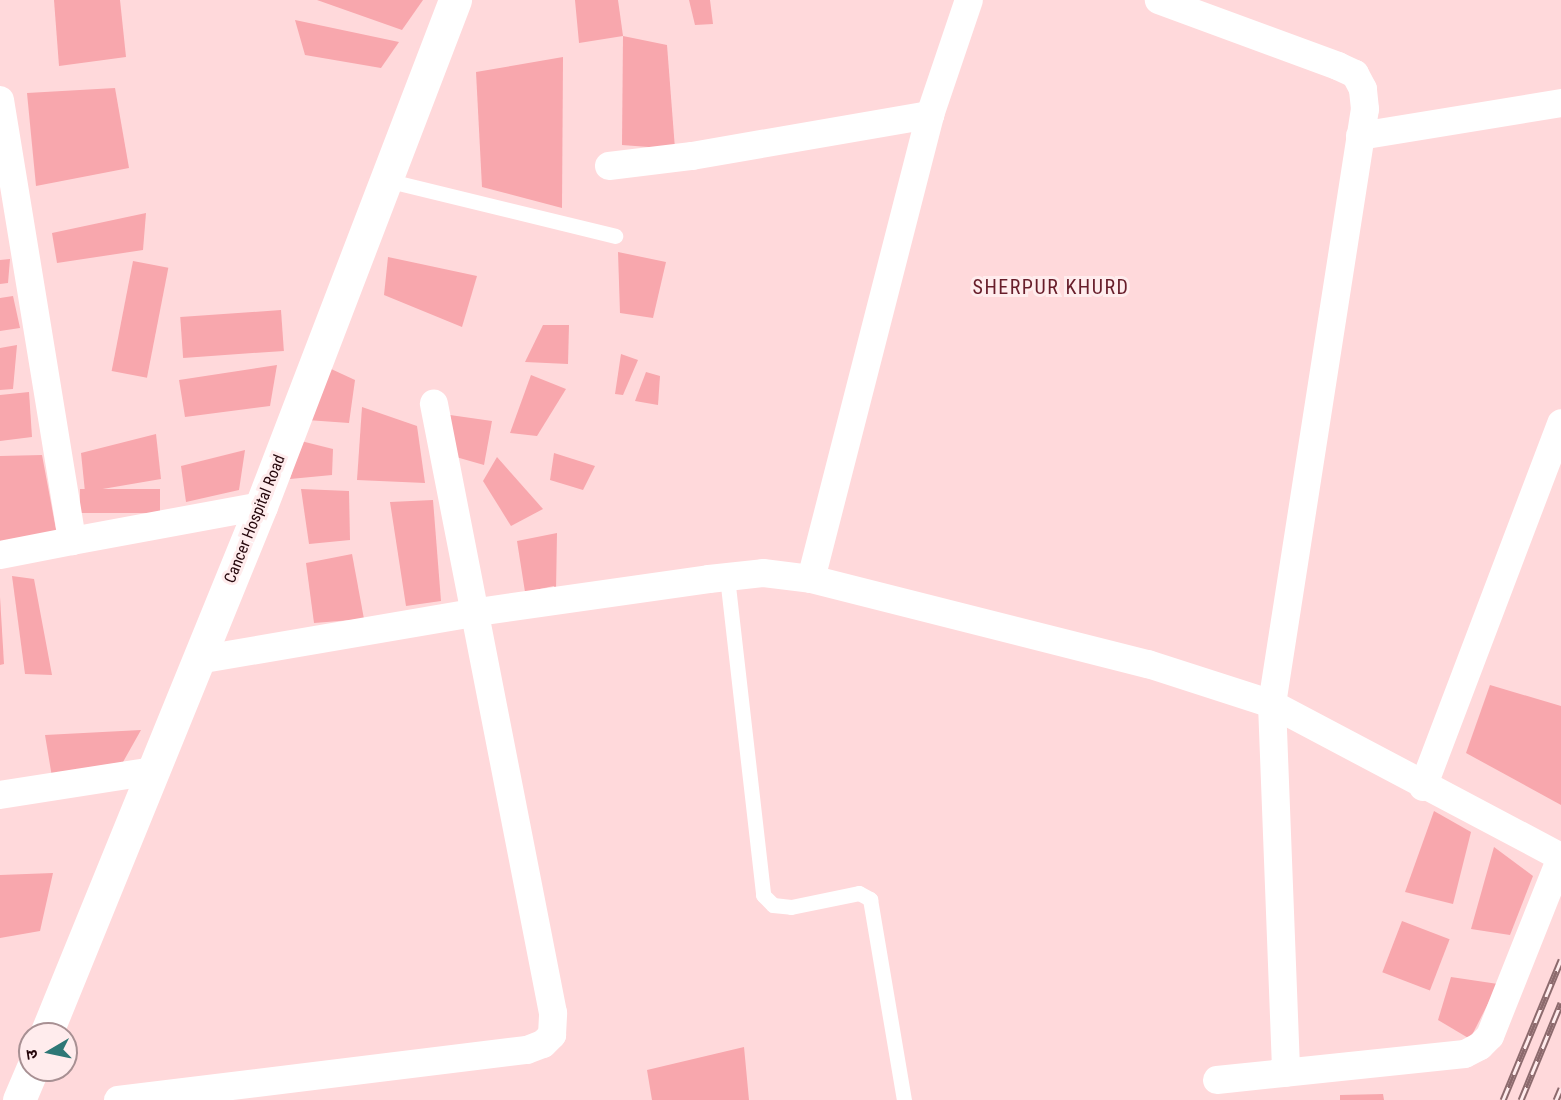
<!DOCTYPE html>
<meta charset="utf-8">
<style>
body{margin:0}
#map{position:relative;width:1561px;height:1100px;overflow:hidden;background:#ffd9db;font-family:"Roboto Condensed","Noto Sans Devanagari",sans-serif}
div>[style]{position:absolute}
.building>*{inset:0;background:#f8a7ad;transform-origin:0 0}
.service>*{height:15px;margin:-7.5px;padding:0 7.5px;transform-origin:7.5px;border-radius:7.5px;background:#fff}
.minor>*{height:28px;margin:-14px;padding:0 14px;transform-origin:14px;border-radius:14px;background:#fff}
.tertiary>*{height:33px;margin:-16.5px;padding:0 16.5px;transform-origin:16.5px;border-radius:16.5px;background:#fff}
.rail>*{height:7px;margin-top:-3.5px;transform-origin:0;background:repeating-linear-gradient(90deg,#ffeced 0 14px,#8c6a6d 0 28px);box-sizing:border-box;border-block:2px solid #8c6a6d}
span{translate:-50% -50%;white-space:nowrap;text-align:center;line-height:1.15;-webkit-text-stroke:6px #ffeced;paint-order:stroke}
.street-label{font-size:16px;color:#25060b}
.quarter-label{font-size:20px;color:#681e2b;letter-spacing:1.5px}
.north{position:absolute;left:18px;top:1022px;width:60px;height:60px;box-sizing:border-box;background:#ffeced;border:2px solid #a89093;border-radius:50%;rotate:261deg;font-size:16px;font-weight:700;line-height:24px;text-align:center;color:#25060b}
.north::after{content:'';display:block;margin:auto;width:21px;height:27px;background:#2e7776;clip-path:polygon(50% 0,100% 100%,50% 72%,0 100%)}
</style>
<div id="map">
<div class="building">
<i style="clip-path:polygon(54px 0,120px 0,126px 57px,59px 66px)"></i>
<i style="clip-path:polygon(317px 0,423px 0,402px 30px)"></i>
<i style="clip-path:polygon(575px 0,618px 0,623px 36px,579px 43px)"></i>
<i style="clip-path:polygon(689px 0,710px 0,713px 24px,695px 25px)"></i>
<i style="clip-path:polygon(295px 20px,399px 42px,381px 68px,305px 55px)"></i>
<i style="clip-path:polygon(623px 36px,667px 45px,675px 149px,622px 145px)"></i>
<i style="clip-path:polygon(563px 57px,562px 208px,482px 187px,476px 72px)"></i>
<i style="clip-path:polygon(115px 88px,129px 168px,36px 186px,27px 93px)"></i>
<i style="clip-path:polygon(146px 213px,143px 250px,57px 263px,52px 233px)"></i>
<i style="clip-path:polygon(618px 252px,666px 262px,653px 318px,620px 313px)"></i>
<i style="clip-path:polygon(388px 257px,477px 276px,462px 327px,384px 295px)"></i>
<i style="clip-path:polygon(10px 259px,8px 283px,0 284px,0 260px)"></i>
<i style="left:133px;top:261px;width:36px;height:112px;rotate:11deg"></i>
<i style="clip-path:polygon(13px 296px,20px 328px,0 331px,0 298px)"></i>
<i style="left:281px;top:310px;width:41px;height:101px;rotate:86deg"></i>
<i style="clip-path:polygon(543px 325px,569px 325px,568px 364px,525px 362px)"></i>
<i style="clip-path:polygon(17px 345px,13px 389px,0 390px,0 348px)"></i>
<i style="clip-path:polygon(621px 354px,638px 360px,623px 395px,615px 394px)"></i>
<i style="clip-path:polygon(277px 365px,270px 406px,185px 417px,179px 380px)"></i>
<i style="clip-path:polygon(329px 368px,355px 380px,349px 423px,307px 420px)"></i>
<i style="clip-path:polygon(646px 372px,660px 376px,658px 405px,635px 401px)"></i>
<i style="clip-path:polygon(531px 375px,566px 389px,537px 436px,510px 433px)"></i>
<i style="clip-path:polygon(29px 392px,32px 437px,0 441px,0 395px)"></i>
<i style="clip-path:polygon(362px 407px,417px 426px,425px 483px,357px 480px)"></i>
<i style="clip-path:polygon(450px 415px,492px 421px,484px 465px,456px 457px)"></i>
<i style="clip-path:polygon(156px 434px,161px 479px,85px 492px,81px 453px)"></i>
<i style="clip-path:polygon(301px 441px,333px 449px,332px 475px,290px 479px)"></i>
<i style="clip-path:polygon(245px 450px,239px 490px,186px 502px,181px 466px)"></i>
<i style="clip-path:polygon(554px 453px,595px 466px,583px 490px,550px 480px)"></i>
<i style="clip-path:polygon(42px 455px,57px 535px,0 547px,0 456px)"></i>
<i style="clip-path:polygon(497px 457px,543px 509px,511px 526px,483px 481px)"></i>
<i style="left:160px;top:489px;width:24px;height:80px;rotate:90deg"></i>
<i style="clip-path:polygon(301px 489px,349px 491px,350px 540px,309px 544px)"></i>
<i style="clip-path:polygon(433px 500px,441px 601px,406px 606px,390px 502px)"></i>
<i style="clip-path:polygon(557px 533px,556px 591px,554px 586px,525px 592px,517px 541px)"></i>
<i style="clip-path:polygon(352px 554px,364px 619px,314px 623px,306px 563px)"></i>
<i style="clip-path:polygon(12px 576px,34px 579px,52px 675px,25px 674px)"></i>
<i style="clip-path:polygon(0 597px,4px 664px,0 665px)"></i>
<i style="clip-path:polygon(1490px 685px,1561px 706px,1561px 805px,1466px 753px)"></i>
<i style="clip-path:polygon(141px 730px,123px 762px,52px 777px,45px 735px)"></i>
<i style="clip-path:polygon(1434px 811px,1471px 832px,1453px 904px,1405px 892px)"></i>
<i style="clip-path:polygon(1494px 847px,1533px 876px,1510px 935px,1471px 929px)"></i>
<i style="clip-path:polygon(53px 873px,40px 931px,0 938px,0 875px)"></i>
<i style="left:1402px;top:921px;width:51px;height:55px;rotate:21deg"></i>
<i style="clip-path:polygon(1451px 977px,1498px 984px,1470px 1039px,1438px 1020px)"></i>
<i style="clip-path:polygon(744px 1047px,749px 1100px,652px 1100px,647px 1070px)"></i>
<i style="clip-path:polygon(1383px 1094px,1384px 1100px,1340px 1100px,1340px 1095px)"></i>
</div>
<div class="service">
<i style="left:386px;top:180px;width:236px;rotate:13.7deg"></i>
<i style="left:727px;top:577px;width:320px;rotate:83.5deg"></i>
<i style="left:763px;top:895px;width:14px;rotate:45deg"></i>
<i style="left:773px;top:905px;width:18px;rotate:6deg"></i>
<i style="left:791px;top:907px;width:69px;rotate:-11.6deg"></i>
<i style="left:859px;top:893px;width:13px;rotate:29deg"></i>
<i style="left:870px;top:899px;width:204px;rotate:80.4deg"></i>
</div>
<div class="minor">
<i style="left:0;top:100px;width:447px;rotate:80.7deg"></i>
<i style="left:72px;top:541px;width:73px;rotate:169deg"></i>
<i style="left:1360px;top:136px;width:204px;rotate:-9.3deg"></i>
<i style="left:609px;top:166px;width:84px;rotate:-6.9deg"></i>
<i style="left:692px;top:156px;width:242px;rotate:-9.8deg"></i>
<i style="left:72px;top:541px;width:192px;rotate:-10.5deg"></i>
<i style="left:811px;top:579px;width:348px;rotate:14.2deg"></i>
<i style="left:1148px;top:664px;width:130px;rotate:17.9deg"></i>
<i style="left:1272px;top:704px;width:602px;rotate:-81.12deg"></i>
<i style="left:1365px;top:109px;width:20px;rotate:-96deg"></i>
<i style="left:1363px;top:89px;width:17px;rotate:-118deg"></i>
<i style="left:1355px;top:74px;width:19px;rotate:-155deg"></i>
<i style="left:1338px;top:66px;width:191px;rotate:-159.8deg"></i>
<i style="left:198px;top:660px;width:284px;rotate:-9.7deg"></i>
<i style="left:478px;top:612px;width:233px;rotate:-8.1deg"></i>
<i style="left:709px;top:579px;width:54px;rotate:-6.3deg"></i>
<i style="left:763px;top:573px;width:48px;rotate:7.1deg"></i>
<i style="left:811px;top:579px;width:479px;rotate:-75.6deg"></i>
<i style="left:930px;top:115px;width:121px;rotate:-71.3deg"></i>
<i style="left:1272px;top:704px;width:369px;rotate:87.8deg"></i>
<i style="left:1272px;top:704px;width:327px;rotate:27.9deg"></i>
<i style="left:1423px;top:787px;width:389px;rotate:-69.2deg"></i>
<i style="left:0;top:795px;width:155px;rotate:-8.9deg"></i>
<i style="left:1217px;top:1080px;width:249px;rotate:-6deg"></i>
<i style="left:1465px;top:1054px;width:17px;rotate:-28deg"></i>
<i style="left:1480px;top:1046px;width:14px;rotate:-45deg"></i>
<i style="left:1490px;top:1036px;width:192px;rotate:-68.3deg"></i>
<i style="left:118px;top:1100px;width:412px;rotate:-7deg"></i>
<i style="left:527px;top:1050px;width:17px;rotate:-21deg"></i>
<i style="left:543px;top:1044px;width:13px;rotate:-45deg"></i>
<i style="left:552px;top:1035px;width:22px;rotate:-87deg"></i>
<i style="left:553px;top:1013px;width:621px;rotate:-101.06deg"></i>
</div>
<div class="tertiary">
<i style="left:46px;top:1034px;width:570px;rotate:-67.84deg"></i>
<i style="left:261px;top:506px;width:542px;rotate:-69.02deg"></i>
<i style="left:19px;top:1100px;width:33px;rotate:-67deg"></i>
</div>
<div class="rail">
<i style="left:1503px;top:1100px;width:152px;rotate:-67.5deg"></i>
<i style="left:1521px;top:1100px;width:105px;rotate:-67.6deg"></i>
<i style="left:1556px;top:1100px;width:13px;rotate:-67deg"></i>
</div>
<div class="street-label">
<span style="left:255px;top:519px;rotate:-68deg">Cancer Hospital Road</span>
</div>
<div class="quarter-label">
<span style="left:1051px;top:287px">SHERPUR KHURD</span>
</div>
<div class="north">उ</div>
</div>
